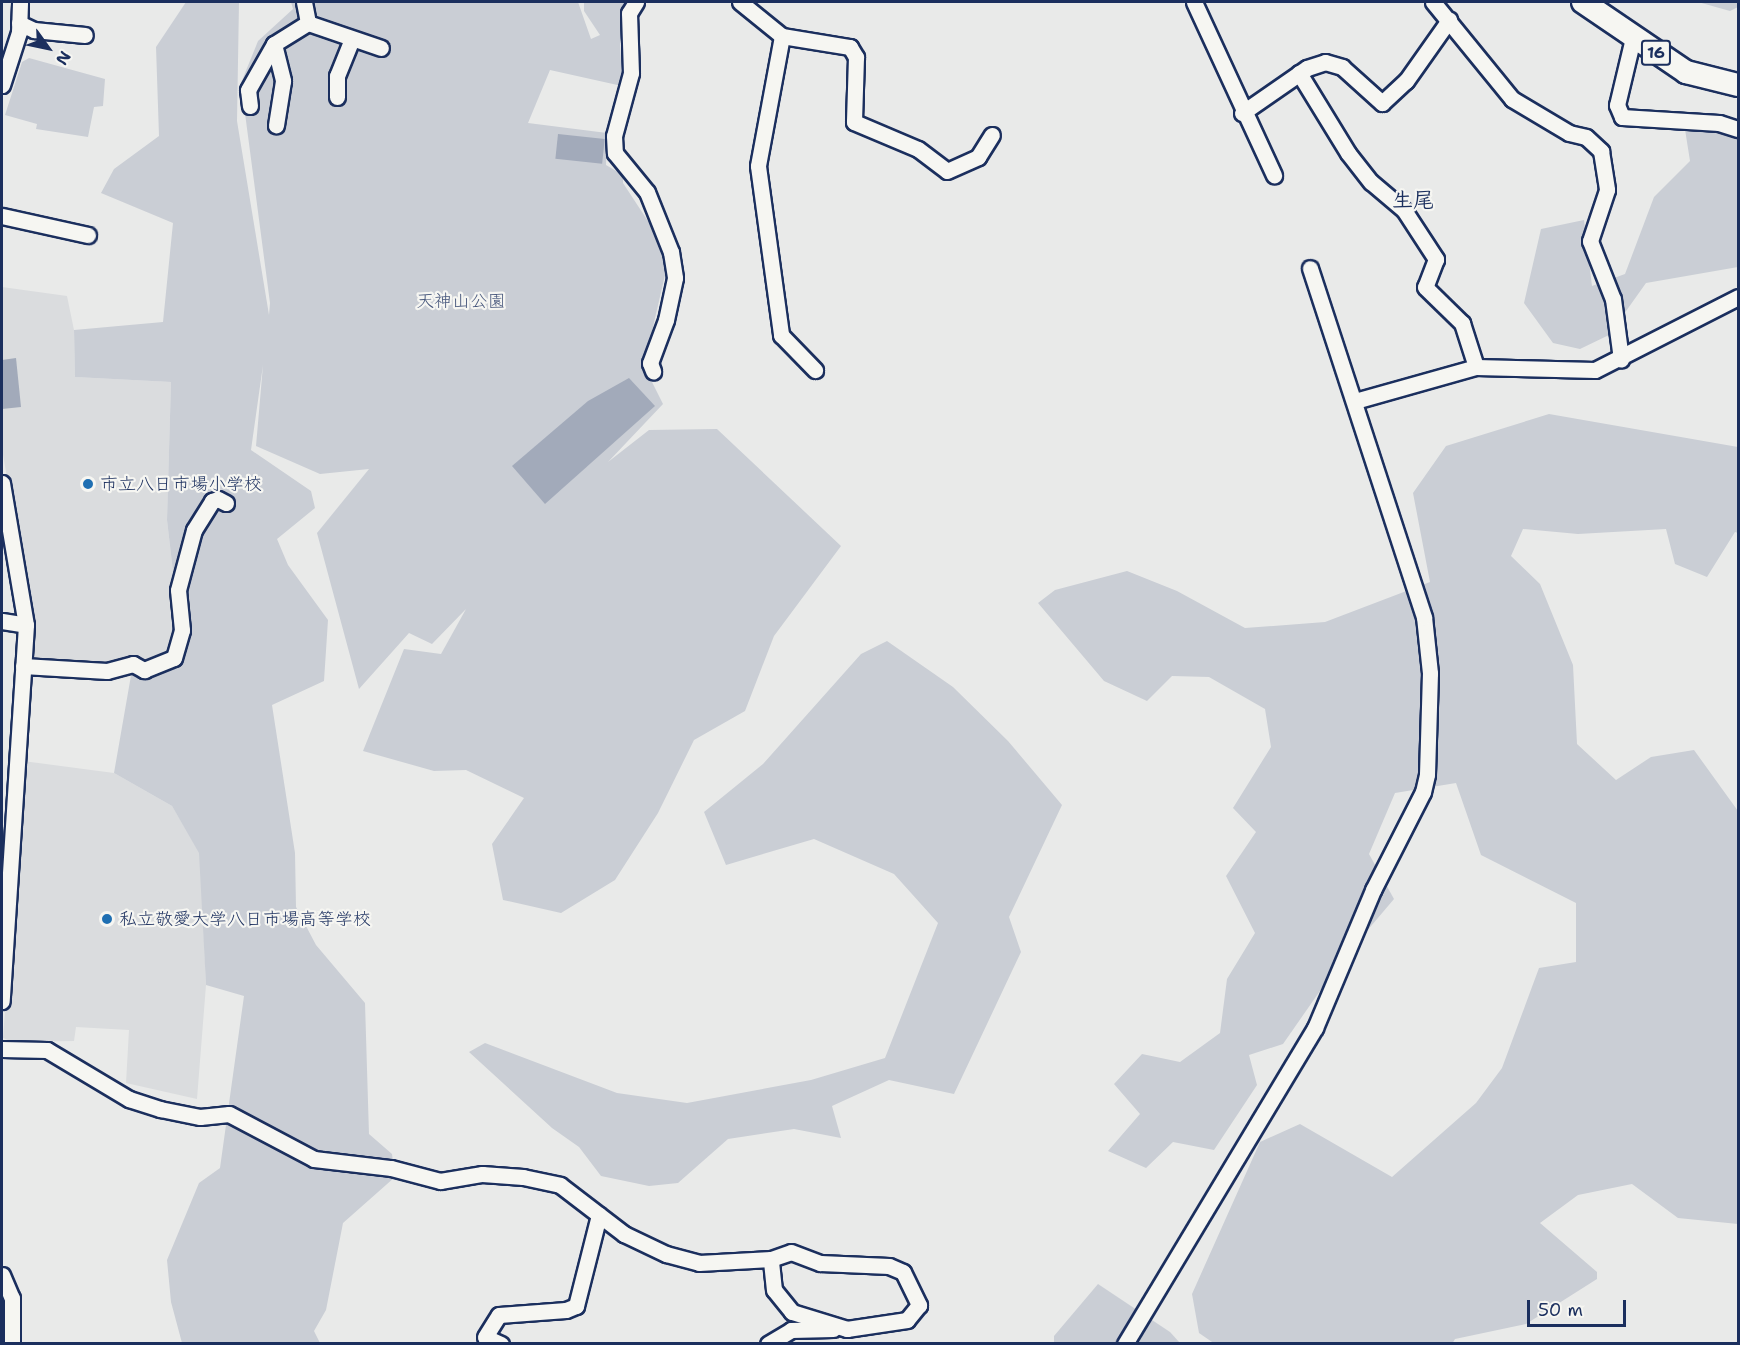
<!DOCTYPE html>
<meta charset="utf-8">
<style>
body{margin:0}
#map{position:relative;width:1740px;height:1345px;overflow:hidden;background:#e9eae9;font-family:"Shantell Sans","Klee One",sans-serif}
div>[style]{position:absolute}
.built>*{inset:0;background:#dadcde}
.green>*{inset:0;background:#caced5}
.water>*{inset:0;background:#a2aaba;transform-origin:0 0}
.roads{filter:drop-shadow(2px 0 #1b2f5e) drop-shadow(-2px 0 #1b2f5e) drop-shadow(0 2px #1b2f5e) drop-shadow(0 -2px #1b2f5e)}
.minor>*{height:15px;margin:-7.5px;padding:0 7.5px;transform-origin:7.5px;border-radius:7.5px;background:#f6f6f2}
.primary>*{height:22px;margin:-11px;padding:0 11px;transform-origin:11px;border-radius:11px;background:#f6f6f2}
.dots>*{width:16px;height:16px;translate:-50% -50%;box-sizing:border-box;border:3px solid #f6f6f2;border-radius:50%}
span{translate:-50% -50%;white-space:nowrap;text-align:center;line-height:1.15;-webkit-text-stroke:4.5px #f6f6f2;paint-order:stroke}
.shield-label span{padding:2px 4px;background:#f6f6f2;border:2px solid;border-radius:4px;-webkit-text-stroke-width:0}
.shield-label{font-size:16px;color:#1b2f5e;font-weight:700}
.park-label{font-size:18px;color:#47577c}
.poi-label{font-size:18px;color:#1b2f5e}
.left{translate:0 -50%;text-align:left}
.quarter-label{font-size:21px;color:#1b2f5e;font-weight:700}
.frame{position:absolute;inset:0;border:3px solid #1b2f5e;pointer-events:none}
.north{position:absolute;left:18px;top:18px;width:60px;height:60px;-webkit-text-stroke:4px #f6f6f2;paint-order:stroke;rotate:123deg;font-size:16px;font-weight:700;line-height:24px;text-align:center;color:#1b2f5e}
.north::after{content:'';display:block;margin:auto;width:21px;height:27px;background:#1b2f5e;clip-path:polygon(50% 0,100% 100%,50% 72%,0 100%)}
.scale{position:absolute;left:1527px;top:1300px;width:99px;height:27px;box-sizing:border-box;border:3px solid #1b2f5e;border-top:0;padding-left:8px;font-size:18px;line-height:21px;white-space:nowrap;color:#1b2f5e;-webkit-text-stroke:4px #f6f6f2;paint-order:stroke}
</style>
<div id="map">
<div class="built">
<i style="clip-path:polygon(2px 287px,67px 296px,74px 330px,75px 377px,171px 382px,167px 520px,183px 658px,133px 664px,33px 661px,33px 625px,2px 449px)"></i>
<i style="clip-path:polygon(23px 761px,114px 773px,172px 806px,200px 853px,206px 985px,197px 1099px,126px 1083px,129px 1030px,76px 1027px,74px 1041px,13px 1042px,3px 1038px)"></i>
</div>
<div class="green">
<i style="clip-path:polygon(186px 2px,239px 2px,237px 121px,269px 315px,270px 303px,241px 83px,258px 41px,293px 9px,291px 2px,578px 2px,591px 39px,600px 35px,584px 11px,584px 2px,632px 2px,620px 41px,622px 86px,550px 70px,528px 123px,607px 133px,606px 165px,623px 175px,623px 183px,659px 238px,668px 262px,644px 366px,663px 404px,608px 462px,649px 430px,717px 429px,841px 546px,774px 636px,745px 711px,694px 740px,658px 813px,615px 880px,561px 913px,503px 900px,492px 844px,524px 798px,466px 770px,434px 771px,363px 751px,404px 649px,441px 654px,466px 609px,432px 644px,409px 633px,359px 689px,317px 533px,369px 469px,320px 474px,256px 446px,263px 365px,251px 450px,311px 491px,315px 508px,277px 539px,288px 565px,328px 620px,324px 681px,272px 705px,295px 853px,296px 907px,316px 945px,365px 1003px,369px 1134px,392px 1154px,395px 1177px,343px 1223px,326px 1310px,314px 1331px,320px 1343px,182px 1343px,171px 1302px,167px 1260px,199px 1183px,220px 1168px,244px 996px,206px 985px,199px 853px,172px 806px,114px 773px,133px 664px,183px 658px,167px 520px,171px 382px,75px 377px,74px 330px,163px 322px,173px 223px,101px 193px,114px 169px,159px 136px,156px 47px)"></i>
<i style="clip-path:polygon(1698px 2px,1738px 2px,1738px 7px,1730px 11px)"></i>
<i style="clip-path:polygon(29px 58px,105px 79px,103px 106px,94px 107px,88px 137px,36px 129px,37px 124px,5px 115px,22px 62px)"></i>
<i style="clip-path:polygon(1684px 123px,1738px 132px,1738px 267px,1646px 283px,1609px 335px,1580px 349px,1553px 343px,1524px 303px,1541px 229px,1584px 220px,1592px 286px,1625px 274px,1654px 197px,1690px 161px)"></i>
<i style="clip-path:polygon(1549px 414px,1738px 447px,1738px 533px,1735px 532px,1707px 577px,1675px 564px,1666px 529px,1578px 534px,1523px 529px,1511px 556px,1540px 584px,1573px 665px,1577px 744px,1616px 780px,1651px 757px,1694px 750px,1738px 811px,1738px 1224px,1678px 1218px,1632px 1184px,1578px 1195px,1540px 1223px,1597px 1272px,1597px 1279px,1526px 1324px,1455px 1339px,1452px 1344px,1215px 1344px,1199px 1333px,1192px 1294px,1260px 1142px,1300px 1124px,1392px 1177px,1476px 1103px,1502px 1068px,1539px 968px,1576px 962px,1576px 903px,1481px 855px,1456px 783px,1395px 793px,1369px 854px,1394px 899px,1338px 965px,1283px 1044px,1249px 1055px,1257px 1085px,1214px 1150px,1173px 1142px,1146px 1168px,1108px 1151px,1140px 1114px,1114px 1084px,1142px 1054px,1180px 1062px,1220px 1033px,1227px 979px,1255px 933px,1226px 876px,1256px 832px,1233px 808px,1271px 747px,1265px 709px,1209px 677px,1172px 676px,1147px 701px,1104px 681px,1038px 603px,1055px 590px,1127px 571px,1177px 591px,1245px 628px,1325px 622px,1430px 582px,1413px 493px,1446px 446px)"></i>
<i style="clip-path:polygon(887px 641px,953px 687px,1008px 741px,1062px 805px,1009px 917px,1021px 952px,954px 1094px,889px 1080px,832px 1106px,841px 1138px,794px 1129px,728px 1139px,678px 1183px,649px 1186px,601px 1176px,579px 1147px,552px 1128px,469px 1052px,485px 1043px,617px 1093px,687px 1103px,811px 1080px,885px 1058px,938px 923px,894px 874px,814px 839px,726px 865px,704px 812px,763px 764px,861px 654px)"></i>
<i style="clip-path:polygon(1098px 1284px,1170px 1332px,1180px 1343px,1054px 1344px,1054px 1336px)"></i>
</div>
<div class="water">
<i style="left:558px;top:134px;width:47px;height:25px;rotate:6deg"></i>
<i style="clip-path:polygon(16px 358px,21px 407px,2px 409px,2px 360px)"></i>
<i style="clip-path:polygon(629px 378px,655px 406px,545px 504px,512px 466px,588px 401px)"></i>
</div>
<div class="roads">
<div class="minor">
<i style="left:304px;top:2px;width:21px;rotate:79deg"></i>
<i style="left:636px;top:2px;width:13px;rotate:122deg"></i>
<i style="left:629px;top:13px;width:60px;rotate:88.1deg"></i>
<i style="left:631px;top:73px;width:65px;rotate:105.1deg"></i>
<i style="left:614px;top:136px;width:17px;rotate:87deg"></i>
<i style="left:615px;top:153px;width:50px;rotate:50.6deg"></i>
<i style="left:647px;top:192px;width:65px;rotate:68.2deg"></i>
<i style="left:671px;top:252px;width:26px;rotate:81deg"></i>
<i style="left:675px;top:278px;width:43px;rotate:102.1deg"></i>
<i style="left:666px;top:320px;width:46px;rotate:110.4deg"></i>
<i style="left:650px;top:363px;width:9px;rotate:69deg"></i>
<i style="left:740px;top:2px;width:54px;rotate:39deg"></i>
<i style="left:782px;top:36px;width:69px;rotate:9.2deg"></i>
<i style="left:850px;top:47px;width:12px;rotate:59deg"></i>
<i style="left:856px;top:57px;width:65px;rotate:91.8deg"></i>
<i style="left:854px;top:122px;width:69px;rotate:22.9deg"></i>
<i style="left:918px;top:149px;width:36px;rotate:37deg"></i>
<i style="left:947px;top:171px;width:34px;rotate:-24deg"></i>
<i style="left:978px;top:157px;width:26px;rotate:-58deg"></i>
<i style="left:1194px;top:2px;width:191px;rotate:65.2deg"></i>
<i style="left:1433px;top:2px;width:125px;rotate:50.8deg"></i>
<i style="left:1512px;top:99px;width:66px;rotate:30.8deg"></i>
<i style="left:1569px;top:133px;width:17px;rotate:13deg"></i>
<i style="left:1586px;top:137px;width:21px;rotate:43deg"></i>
<i style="left:1601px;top:151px;width:39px;rotate:81deg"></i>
<i style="left:1607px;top:190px;width:54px;rotate:108.4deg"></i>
<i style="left:1590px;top:241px;width:62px;rotate:68.4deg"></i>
<i style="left:1613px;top:299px;width:61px;rotate:82.4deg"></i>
<i style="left:19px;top:23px;width:17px;rotate:25deg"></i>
<i style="left:34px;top:30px;width:51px;rotate:5.6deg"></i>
<i style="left:308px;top:23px;width:77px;rotate:18.9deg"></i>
<i style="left:782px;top:36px;width:132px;rotate:100.5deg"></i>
<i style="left:758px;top:166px;width:171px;rotate:82.2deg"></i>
<i style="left:781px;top:335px;width:49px;rotate:45.8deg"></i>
<i style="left:1633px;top:38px;width:69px;rotate:103.4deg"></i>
<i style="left:1617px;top:105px;width:13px;rotate:67deg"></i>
<i style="left:1622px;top:117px;width:97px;rotate:3.5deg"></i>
<i style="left:1719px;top:123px;width:20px;rotate:18deg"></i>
<i style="left:274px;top:44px;width:38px;rotate:76deg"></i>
<i style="left:283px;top:81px;width:45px;rotate:99deg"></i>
<i style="left:1299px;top:73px;width:94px;rotate:58.5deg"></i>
<i style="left:1348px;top:153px;width:37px;rotate:52deg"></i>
<i style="left:1371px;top:182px;width:43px;rotate:40.3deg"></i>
<i style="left:1404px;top:210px;width:59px;rotate:56.9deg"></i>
<i style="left:1436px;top:259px;width:30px;rotate:111deg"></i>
<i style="left:1425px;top:287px;width:52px;rotate:44.2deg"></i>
<i style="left:1462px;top:323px;width:46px;rotate:72.3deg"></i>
<i style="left:2px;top:85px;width:56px;rotate:-72.2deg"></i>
<i style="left:19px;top:32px;width:30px;rotate:-88deg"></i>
<i style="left:337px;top:97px;width:21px;rotate:-90deg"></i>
<i style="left:337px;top:76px;width:40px;rotate:-68deg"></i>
<i style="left:250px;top:106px;width:16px;rotate:-97deg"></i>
<i style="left:248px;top:90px;width:53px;rotate:-60.5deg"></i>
<i style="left:274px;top:44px;width:40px;rotate:-32deg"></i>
<i style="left:1242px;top:113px;width:79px;rotate:-34.7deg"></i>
<i style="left:1307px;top:68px;width:19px;rotate:-18deg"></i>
<i style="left:1325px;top:62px;width:18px;rotate:16deg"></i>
<i style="left:1342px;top:67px;width:54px;rotate:42deg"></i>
<i style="left:1382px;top:103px;width:33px;rotate:-43deg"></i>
<i style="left:1406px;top:81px;width:75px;rotate:-54.8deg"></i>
<i style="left:2px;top:216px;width:88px;rotate:12.5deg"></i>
<i style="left:1355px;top:401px;width:126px;rotate:-15.7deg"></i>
<i style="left:1476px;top:367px;width:119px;rotate:1.4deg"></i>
<i style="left:1595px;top:370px;width:161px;rotate:-27deg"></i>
<i style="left:2px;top:483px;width:144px;rotate:80.4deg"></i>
<i style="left:26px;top:625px;width:377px;rotate:93.7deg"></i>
<i style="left:2px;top:621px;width:24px;rotate:9deg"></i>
<i style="left:23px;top:666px;width:84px;rotate:3.4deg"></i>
<i style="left:107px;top:671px;width:27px;rotate:-15deg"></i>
<i style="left:133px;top:664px;width:13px;rotate:29deg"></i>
<i style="left:144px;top:670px;width:32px;rotate:-22deg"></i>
<i style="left:174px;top:658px;width:29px;rotate:-74deg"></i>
<i style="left:182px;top:630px;width:40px;rotate:-95.7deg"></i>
<i style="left:178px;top:590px;width:62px;rotate:-75.1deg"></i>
<i style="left:194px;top:530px;width:34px;rotate:-58deg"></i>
<i style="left:212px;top:501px;width:6px;rotate:-18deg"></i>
<i style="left:218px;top:499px;width:9px;rotate:27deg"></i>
<i style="left:2px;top:1049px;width:45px;rotate:1.3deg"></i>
<i style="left:47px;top:1050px;width:96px;rotate:30.9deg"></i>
<i style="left:129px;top:1099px;width:33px;rotate:18deg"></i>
<i style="left:160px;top:1109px;width:41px;rotate:11.3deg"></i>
<i style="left:200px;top:1117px;width:29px;rotate:-6deg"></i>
<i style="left:229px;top:1114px;width:96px;rotate:27.9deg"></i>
<i style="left:314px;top:1159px;width:78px;rotate:6.7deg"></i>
<i style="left:391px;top:1168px;width:51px;rotate:14.9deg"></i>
<i style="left:440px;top:1181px;width:43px;rotate:-9.5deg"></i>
<i style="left:482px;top:1174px;width:41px;rotate:4.2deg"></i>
<i style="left:523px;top:1177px;width:38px;rotate:12deg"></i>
<i style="left:560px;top:1185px;width:81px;rotate:37.4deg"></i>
<i style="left:624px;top:1234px;width:47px;rotate:25.5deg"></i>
<i style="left:666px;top:1254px;width:34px;rotate:15deg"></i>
<i style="left:699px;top:1263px;width:72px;rotate:-3.2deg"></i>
<i style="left:771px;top:1259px;width:21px;rotate:-19deg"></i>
<i style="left:791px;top:1252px;width:31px;rotate:21deg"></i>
<i style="left:820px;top:1263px;width:69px;rotate:2.5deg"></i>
<i style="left:889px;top:1266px;width:15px;rotate:23deg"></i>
<i style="left:903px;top:1272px;width:37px;rotate:64deg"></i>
<i style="left:919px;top:1305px;width:19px;rotate:129deg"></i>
<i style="left:907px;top:1320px;width:61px;rotate:171.5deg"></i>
<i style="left:847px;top:1329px;width:58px;rotate:-162.8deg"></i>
<i style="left:792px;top:1312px;width:28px;rotate:-129deg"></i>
<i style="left:774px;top:1290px;width:31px;rotate:-96deg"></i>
<i style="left:2px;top:1275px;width:25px;rotate:67deg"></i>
<i style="left:12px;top:1298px;width:46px;rotate:90deg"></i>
<i style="left:501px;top:1344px;width:17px;rotate:-156deg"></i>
<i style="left:485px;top:1337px;width:26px;rotate:-58deg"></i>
<i style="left:499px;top:1315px;width:67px;rotate:-4.3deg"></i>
<i style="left:566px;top:1310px;width:11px;rotate:-22deg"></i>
<i style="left:576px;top:1306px;width:94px;rotate:-75.8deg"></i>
<i style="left:768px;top:1344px;width:27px;rotate:-31deg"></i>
<i style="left:791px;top:1330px;width:42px;rotate:-1.4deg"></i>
<i style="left:1125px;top:1344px;width:369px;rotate:-59deg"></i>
<i style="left:1315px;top:1028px;width:150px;rotate:-67.2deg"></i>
<i style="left:1373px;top:890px;width:110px;rotate:-63deg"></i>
<i style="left:1423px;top:792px;width:18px;rotate:-77deg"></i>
<i style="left:1427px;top:774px;width:101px;rotate:-88.3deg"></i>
<i style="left:1430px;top:673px;width:56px;rotate:-96.1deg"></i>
<i style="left:1424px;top:617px;width:367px;rotate:-108.1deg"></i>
</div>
<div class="primary">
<i style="left:1583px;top:2px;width:125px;rotate:34.2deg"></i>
<i style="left:1686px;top:72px;width:54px;rotate:14deg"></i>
</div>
</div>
<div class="dots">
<i style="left:88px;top:484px;background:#1f6fb2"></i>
<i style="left:107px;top:919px;background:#1f6fb2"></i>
</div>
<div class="shield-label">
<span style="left:1656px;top:53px">16</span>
</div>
<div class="park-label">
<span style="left:461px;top:301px">天神山公園</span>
</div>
<div class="poi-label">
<span class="left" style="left:100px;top:484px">市立八日市場小学校</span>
<span class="left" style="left:119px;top:919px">私立敬愛大学八日市場高等学校</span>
</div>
<div class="quarter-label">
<span style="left:1413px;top:200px">生尾</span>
</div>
<div class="frame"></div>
<div class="north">N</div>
<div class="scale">50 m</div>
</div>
